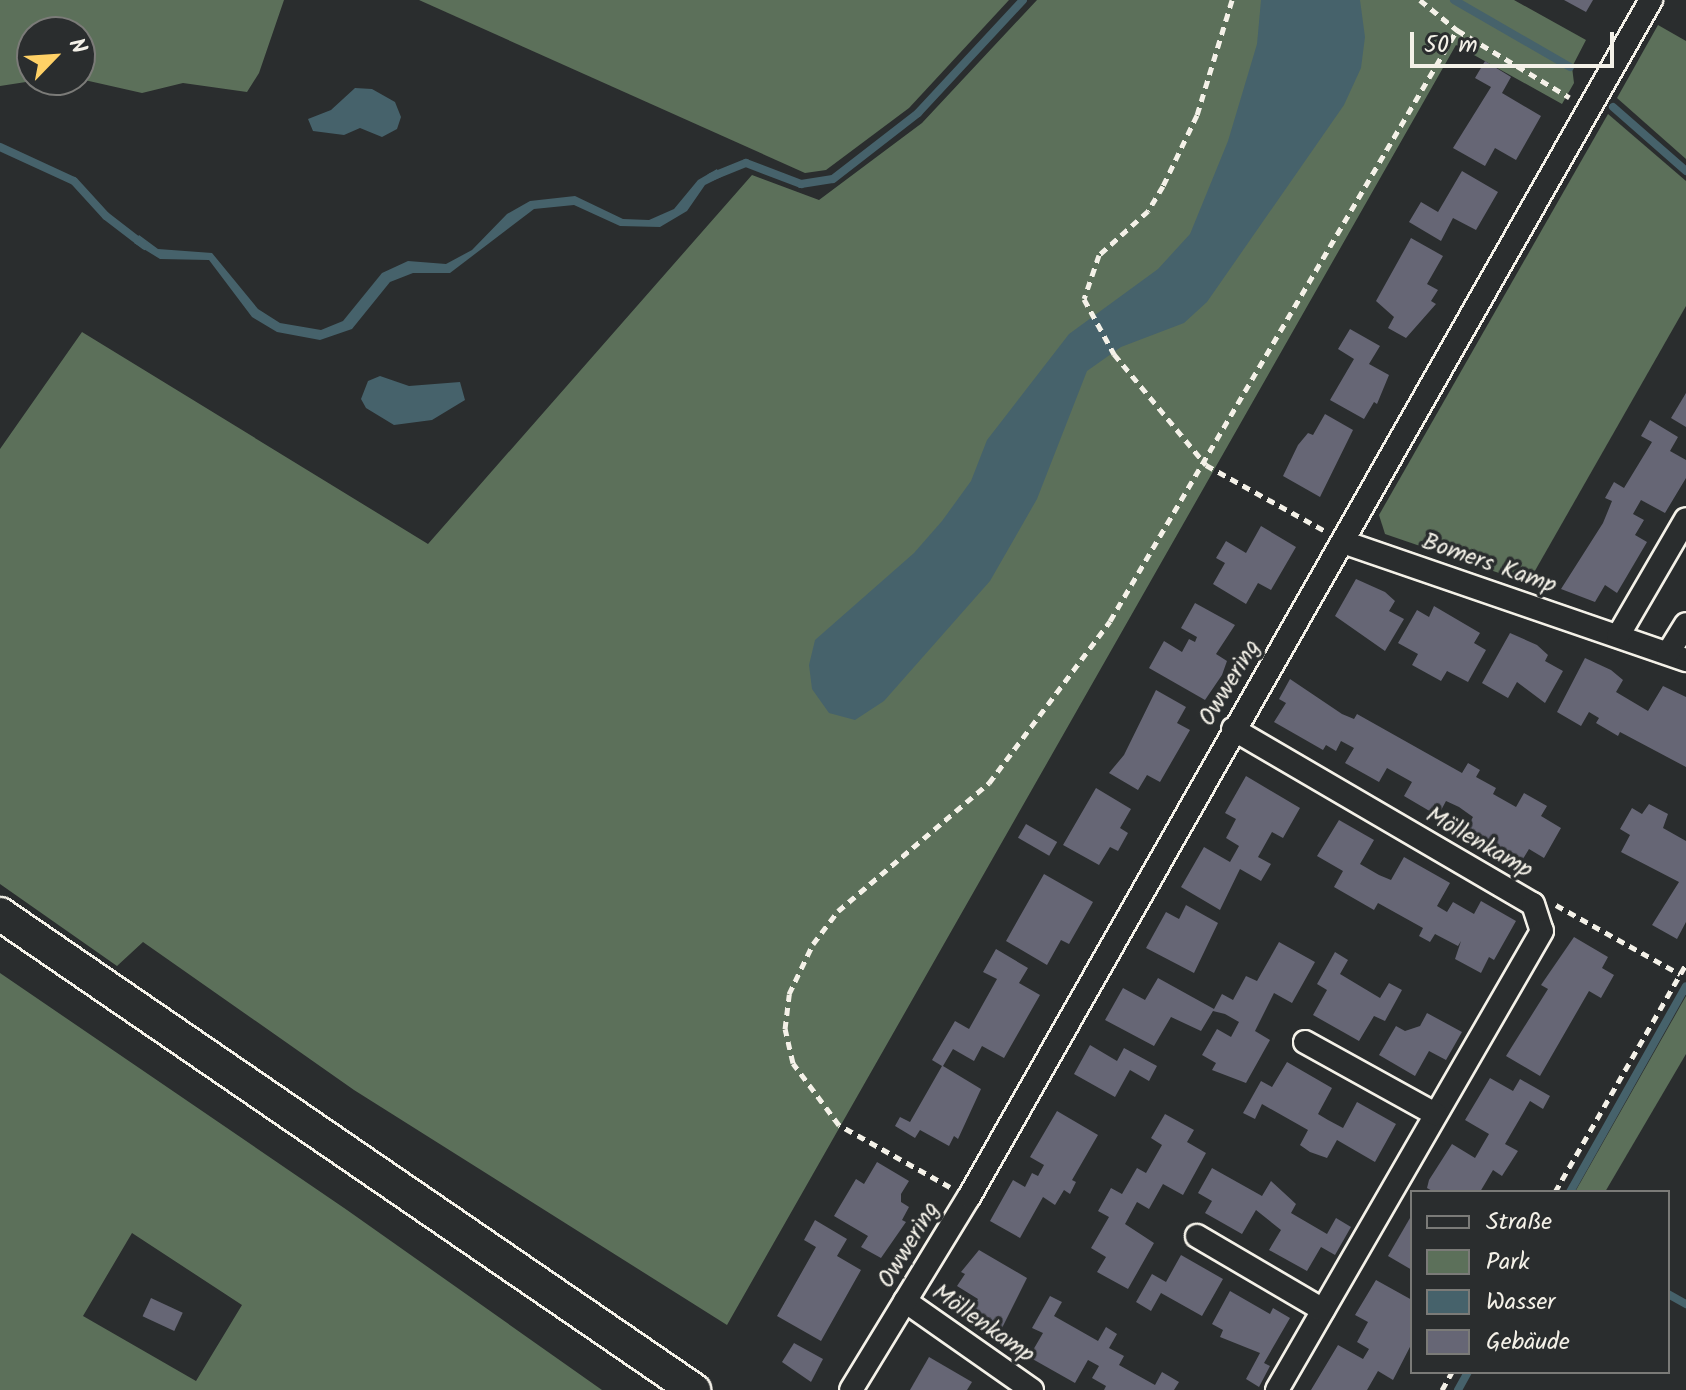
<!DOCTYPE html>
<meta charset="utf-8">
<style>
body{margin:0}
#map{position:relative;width:1686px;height:1390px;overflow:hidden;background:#2a2d2e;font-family:Kalam,sans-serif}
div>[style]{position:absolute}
.green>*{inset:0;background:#5c705a}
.water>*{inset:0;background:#46626b}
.stream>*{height:8px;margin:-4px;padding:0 4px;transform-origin:4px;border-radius:4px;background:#46626b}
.building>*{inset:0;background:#666675;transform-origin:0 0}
.path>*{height:5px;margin-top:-2.5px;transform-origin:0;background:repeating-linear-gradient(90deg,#f4f1e8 0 8px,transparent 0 14px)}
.roads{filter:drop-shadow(2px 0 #f4f1e8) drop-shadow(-2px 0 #f4f1e8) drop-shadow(0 2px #f4f1e8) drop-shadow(0 -2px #f4f1e8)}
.street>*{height:22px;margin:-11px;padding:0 11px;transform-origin:11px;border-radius:11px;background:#2a2d2e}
.secondary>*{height:32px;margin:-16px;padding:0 16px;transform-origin:16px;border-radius:16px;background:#2a2d2e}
span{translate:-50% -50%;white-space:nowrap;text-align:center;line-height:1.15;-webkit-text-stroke:7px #2a2d2e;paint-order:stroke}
.street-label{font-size:24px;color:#f4f1e8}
.legend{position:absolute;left:1410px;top:1190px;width:260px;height:184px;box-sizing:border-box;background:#2a2d2e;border:2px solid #7b7b78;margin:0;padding:10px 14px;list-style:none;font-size:24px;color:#f4f1e8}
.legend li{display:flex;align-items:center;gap:16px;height:40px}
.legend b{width:40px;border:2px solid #7b7b78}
.north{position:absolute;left:16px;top:16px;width:80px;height:80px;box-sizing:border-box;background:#2a2d2e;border:2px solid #7b7b78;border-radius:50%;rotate:65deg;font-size:22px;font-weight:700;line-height:32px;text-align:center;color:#f4f1e8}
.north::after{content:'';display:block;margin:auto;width:28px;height:36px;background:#ffd166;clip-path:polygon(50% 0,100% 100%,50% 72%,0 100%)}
.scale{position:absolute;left:1410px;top:32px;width:204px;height:36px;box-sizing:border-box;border:4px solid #f4f1e8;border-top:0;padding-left:10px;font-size:24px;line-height:28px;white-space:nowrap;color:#f4f1e8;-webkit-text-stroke:6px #2a2d2e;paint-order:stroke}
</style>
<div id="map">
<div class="green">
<i style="clip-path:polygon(0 0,284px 0,259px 73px,247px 92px,183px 83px,142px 93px,80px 79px,80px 32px,32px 32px,32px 80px,39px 80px,0 86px)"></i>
<i style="clip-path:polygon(419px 0,1009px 0,909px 108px,826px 170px,805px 173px)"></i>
<i style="clip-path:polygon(1037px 0,1514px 0,1586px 40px,1572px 67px,1574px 83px,1562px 104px,1456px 45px,727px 1325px,354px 1090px,143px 942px,117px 966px,0 884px,0 449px,82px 332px,428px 544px,752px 175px,819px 200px,922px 123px)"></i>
<i style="clip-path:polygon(1658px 25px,1686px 41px,1686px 159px,1617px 98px)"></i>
<i style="clip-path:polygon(1608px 114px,1686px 181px,1686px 306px,1528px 583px,1385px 534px,1379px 515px)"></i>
<i style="clip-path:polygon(evenodd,0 973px,347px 1210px,602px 1390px,0 1390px,0 973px,132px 1233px,242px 1305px,196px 1381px,83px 1316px,132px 1233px)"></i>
<i style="clip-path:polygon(1686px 996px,1686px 1054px,1605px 1192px,1575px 1192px)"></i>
</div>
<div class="water">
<i style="clip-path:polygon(1261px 0,1360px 0,1365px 37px,1361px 68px,1344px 105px,1207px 302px,1184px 323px,1121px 347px,1087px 371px,1037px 499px,990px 581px,884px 701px,855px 720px,829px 713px,812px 689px,809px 665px,815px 640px,914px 553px,942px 521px,971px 481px,987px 440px,1069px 334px,1158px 269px,1190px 234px,1228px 141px,1257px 44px)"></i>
<i style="clip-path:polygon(355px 88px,372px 89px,395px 102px,401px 117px,397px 129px,382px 137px,360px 128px,344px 135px,313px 131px,308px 119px,331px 110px)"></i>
<i style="clip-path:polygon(717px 169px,721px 177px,705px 185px,687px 211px,660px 227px,620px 226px,574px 205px,534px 209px,450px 273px,413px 273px,390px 282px,352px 329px,320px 340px,277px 332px,252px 317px,209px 260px,160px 259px,134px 243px,139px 235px,158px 249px,212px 253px,258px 309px,280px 323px,321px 330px,343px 321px,382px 273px,408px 261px,446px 264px,472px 250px,507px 214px,530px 201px,575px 196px,623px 219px,649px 220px,674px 209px,698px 180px)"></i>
<i style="clip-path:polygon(380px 376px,409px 386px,460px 382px,465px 400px,432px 420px,394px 425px,366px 408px,361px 399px,368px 381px)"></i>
</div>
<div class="stream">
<i style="left:1454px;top:0;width:134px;rotate:30deg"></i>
<i style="left:1613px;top:107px;width:97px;rotate:41.2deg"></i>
<i style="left:0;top:147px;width:81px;rotate:24.7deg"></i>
<i style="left:74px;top:181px;width:47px;rotate:47.6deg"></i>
<i style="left:106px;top:216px;width:49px;rotate:37.6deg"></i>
<i style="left:711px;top:177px;width:38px;rotate:-22deg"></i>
<i style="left:746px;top:163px;width:59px;rotate:20.9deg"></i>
<i style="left:801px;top:184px;width:32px;rotate:-9deg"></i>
<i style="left:833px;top:179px;width:108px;rotate:-37.8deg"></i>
<i style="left:918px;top:113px;width:154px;rotate:-47.1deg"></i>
<i style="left:1570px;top:1192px;width:236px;rotate:-60.6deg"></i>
<i style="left:1668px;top:1294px;width:21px;rotate:29deg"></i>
<i style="left:1458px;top:1390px;width:21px;rotate:-61deg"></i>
</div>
<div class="building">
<i style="clip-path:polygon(1564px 0,1593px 0,1586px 12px)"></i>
<i style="clip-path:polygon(1485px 61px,1511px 77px,1502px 93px,1541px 116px,1516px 160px,1495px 148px,1485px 166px,1453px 148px,1491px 87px,1475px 78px)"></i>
<i style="clip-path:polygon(1462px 171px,1498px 192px,1476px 230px,1453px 218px,1441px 241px,1409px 222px,1421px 202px,1438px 212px)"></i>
<i style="clip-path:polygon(1411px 238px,1443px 256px,1427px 284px,1438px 290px,1431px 301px,1436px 304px,1406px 338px,1388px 328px,1394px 317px,1376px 301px)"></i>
<i style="clip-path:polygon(1350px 329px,1380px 346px,1369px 364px,1389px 375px,1377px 404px,1374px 402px,1364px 419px,1330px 400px,1354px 359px,1338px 349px)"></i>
<i style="clip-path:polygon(1686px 393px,1686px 427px,1671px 418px)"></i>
<i style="clip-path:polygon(1325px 414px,1353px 430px,1320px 497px,1283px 476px,1298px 445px,1308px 433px,1313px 435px)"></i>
<i style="clip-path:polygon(1650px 420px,1678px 437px,1670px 451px,1686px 460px,1686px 478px,1665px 513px,1641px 500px,1633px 514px,1644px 520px,1635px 535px,1647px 542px,1617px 593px,1605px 585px,1595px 602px,1561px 589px,1603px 523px,1612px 501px,1605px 498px,1614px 482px,1624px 488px,1652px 442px,1641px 436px)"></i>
<i style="clip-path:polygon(1261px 526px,1296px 547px,1271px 590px,1258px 583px,1246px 604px,1213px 584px,1225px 563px,1216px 558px,1226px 541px,1246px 553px)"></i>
<i style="clip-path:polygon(1356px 579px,1385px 592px,1395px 601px,1389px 611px,1404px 619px,1385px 651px,1335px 616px)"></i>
<i style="clip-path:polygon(1195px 603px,1235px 625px,1216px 654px,1227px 661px,1222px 675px,1205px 700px,1149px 668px,1164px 641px,1182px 652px,1189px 639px,1195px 642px,1197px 637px,1181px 628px)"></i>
<i style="clip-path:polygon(1434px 606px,1480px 633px,1474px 643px,1486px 650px,1468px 682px,1447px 671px,1441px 681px,1412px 665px,1418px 654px,1398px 643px,1417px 610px,1429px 617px)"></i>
<i style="clip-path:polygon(1510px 633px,1537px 645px,1548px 655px,1545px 661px,1563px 671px,1545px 703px,1517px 682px,1508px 698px,1482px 683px)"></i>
<i style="clip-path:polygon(1585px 658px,1611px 670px,1623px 680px,1616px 692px,1648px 711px,1663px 686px,1686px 697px,1686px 767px,1620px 732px,1618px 736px,1596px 723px,1599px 718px,1589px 712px,1581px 726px,1557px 712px)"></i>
<i style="clip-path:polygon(1290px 679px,1342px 714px,1354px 719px,1357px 714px,1462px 773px,1468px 763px,1480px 770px,1476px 777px,1496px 788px,1493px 794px,1516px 807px,1524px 793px,1547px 806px,1541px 816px,1561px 828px,1544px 858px,1529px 849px,1521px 862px,1501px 852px,1466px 830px,1473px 817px,1459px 807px,1446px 801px,1438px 816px,1404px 796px,1412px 782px,1387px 768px,1379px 782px,1345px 763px,1354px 748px,1341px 741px,1336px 751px,1326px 745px,1323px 750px,1274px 722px,1286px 703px,1279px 699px)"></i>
<i style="clip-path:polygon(1156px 690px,1186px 707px,1177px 723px,1190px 730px,1160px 782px,1147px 775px,1138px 790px,1109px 773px,1124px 755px)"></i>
<i style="clip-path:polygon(1246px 776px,1300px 808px,1283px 838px,1272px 832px,1258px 857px,1271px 864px,1261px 881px,1240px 869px,1220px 910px,1181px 887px,1204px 847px,1230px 862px,1239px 846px,1226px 838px,1236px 819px,1225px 813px)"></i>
<i style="clip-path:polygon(1096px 788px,1131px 809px,1120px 828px,1128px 833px,1118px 851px,1110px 847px,1099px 865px,1063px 845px)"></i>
<i style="clip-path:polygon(1649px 804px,1668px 814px,1663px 828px,1686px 841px,1686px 922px,1677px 939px,1652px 925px,1679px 882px,1621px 852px,1630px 835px,1620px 829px,1632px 808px,1642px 814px)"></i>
<i style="clip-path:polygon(1339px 820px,1374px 840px,1360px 864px,1379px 875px,1391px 880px,1404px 857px,1450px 883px,1437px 906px,1447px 912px,1453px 902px,1474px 914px,1481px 901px,1516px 921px,1494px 960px,1489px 957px,1481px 973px,1455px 959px,1461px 941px,1458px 946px,1435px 934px,1430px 942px,1419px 936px,1423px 928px,1378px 903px,1374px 910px,1334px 887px,1343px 871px,1317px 856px)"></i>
<i style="left:1026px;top:824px;width:36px;height:16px;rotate:30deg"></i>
<i style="clip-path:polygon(1044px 874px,1093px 902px,1069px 944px,1061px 940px,1047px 965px,1006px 941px)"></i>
<i style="clip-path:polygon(1186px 905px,1218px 923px,1194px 973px,1146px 948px,1166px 912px,1179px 919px)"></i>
<i style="clip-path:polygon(1574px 937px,1608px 957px,1602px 968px,1614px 975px,1601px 998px,1589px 991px,1540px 1076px,1506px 1056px,1548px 989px,1541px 985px)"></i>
<i style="clip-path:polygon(1279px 942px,1315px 962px,1292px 1003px,1274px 993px,1255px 1031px,1270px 1040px,1246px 1083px,1212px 1070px,1216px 1063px,1202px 1055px,1217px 1029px,1231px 1037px,1239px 1022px,1225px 1014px,1213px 1011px,1201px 1031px,1171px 1017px,1154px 1046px,1105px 1020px,1123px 988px,1145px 1000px,1158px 978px,1214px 1009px,1222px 994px,1233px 1000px,1246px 976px,1257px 981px)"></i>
<i style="clip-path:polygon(996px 949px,1028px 968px,1019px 983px,1040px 995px,1004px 1058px,982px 1046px,974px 1061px,953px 1049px,943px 1066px,981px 1089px,958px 1139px,954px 1136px,949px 1146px,920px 1130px,915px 1138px,895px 1126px,900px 1117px,910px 1122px,942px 1066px,932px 1060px,955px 1021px,969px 1029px,997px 979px,983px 972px)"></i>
<i style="clip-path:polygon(1335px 952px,1348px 960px,1340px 974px,1380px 998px,1389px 983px,1402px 990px,1385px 1021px,1374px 1016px,1359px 1041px,1313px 1015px,1327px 990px,1317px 984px)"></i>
<i style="clip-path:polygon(1427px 1013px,1462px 1032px,1446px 1060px,1429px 1051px,1415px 1076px,1379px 1055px,1396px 1026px,1405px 1031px,1420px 1026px)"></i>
<i style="clip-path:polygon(1090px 1045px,1117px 1061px,1124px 1048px,1157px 1066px,1149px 1081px,1130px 1070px,1115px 1097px,1074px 1074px)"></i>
<i style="clip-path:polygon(1287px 1062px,1332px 1088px,1318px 1114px,1328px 1120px,1343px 1128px,1357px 1102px,1396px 1124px,1375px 1162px,1337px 1140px,1327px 1158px,1310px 1152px,1300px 1145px,1308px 1130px,1262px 1104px,1255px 1119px,1243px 1113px,1261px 1081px,1272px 1087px)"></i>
<i style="clip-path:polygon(1490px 1078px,1513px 1091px,1520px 1079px,1550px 1096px,1543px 1109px,1530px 1101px,1505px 1144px,1518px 1151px,1502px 1176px,1493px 1170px,1480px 1192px,1434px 1192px,1427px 1188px,1429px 1180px,1452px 1144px,1475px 1158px,1489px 1134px,1465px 1120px)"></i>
<i style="clip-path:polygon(1057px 1111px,1098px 1135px,1072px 1180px,1076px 1182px,1070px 1194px,1064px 1190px,1055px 1205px,1043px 1197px,1020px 1238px,990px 1221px,1013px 1180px,1025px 1187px,1032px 1173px,1038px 1176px,1044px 1165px,1030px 1157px)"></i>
<i style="clip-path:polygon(1165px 1114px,1194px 1130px,1187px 1142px,1206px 1153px,1183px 1195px,1163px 1184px,1149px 1209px,1137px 1202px,1125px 1224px,1154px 1243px,1128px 1289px,1097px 1272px,1106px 1257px,1091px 1248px,1109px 1217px,1098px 1211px,1111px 1188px,1122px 1194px,1137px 1168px,1146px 1173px,1162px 1145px,1151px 1138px)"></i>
<i style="clip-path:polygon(877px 1162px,909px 1181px,901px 1194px,901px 1202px,909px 1207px,902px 1220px,906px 1222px,881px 1258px,861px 1247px,868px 1236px,834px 1216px,856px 1179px,864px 1184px)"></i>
<i style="clip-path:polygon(1212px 1168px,1262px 1196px,1271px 1181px,1296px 1204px,1291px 1213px,1327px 1234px,1336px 1218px,1351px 1227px,1335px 1255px,1321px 1247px,1307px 1271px,1269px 1250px,1281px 1230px,1256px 1210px,1242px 1234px,1205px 1213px,1212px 1201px,1198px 1193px)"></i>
<i style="clip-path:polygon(1410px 1218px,1412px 1219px,1412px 1270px,1388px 1256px)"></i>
<i style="clip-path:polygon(815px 1220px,847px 1239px,837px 1256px,861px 1270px,821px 1341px,777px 1316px,816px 1247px,804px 1240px)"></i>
<i style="clip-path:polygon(979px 1250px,1027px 1278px,995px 1342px,965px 1322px,978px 1299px,957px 1286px,965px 1274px,961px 1272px)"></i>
<i style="clip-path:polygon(1181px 1255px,1223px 1279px,1202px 1316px,1161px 1293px,1151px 1311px,1136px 1302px,1152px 1274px,1166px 1282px)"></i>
<i style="clip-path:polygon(1376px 1280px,1412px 1300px,1412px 1343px,1393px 1380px,1378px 1371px,1367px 1390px,1311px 1390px,1338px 1345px,1363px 1359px,1369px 1349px,1357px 1342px,1368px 1322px,1355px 1315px)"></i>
<i style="clip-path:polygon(1230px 1291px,1270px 1314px,1273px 1308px,1290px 1318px,1264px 1363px,1270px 1366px,1259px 1387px,1246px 1379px,1260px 1353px,1220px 1337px,1223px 1330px,1212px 1324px)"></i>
<i style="clip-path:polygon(1050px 1296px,1062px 1302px,1054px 1316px,1098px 1341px,1106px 1327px,1117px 1334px,1109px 1348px,1124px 1356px,1119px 1365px,1155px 1385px,1162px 1372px,1179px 1382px,1174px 1390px,1104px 1390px,1106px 1386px,1092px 1378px,1099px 1366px,1088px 1360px,1075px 1383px,1029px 1357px,1043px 1333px,1032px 1328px)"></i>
<i style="left:151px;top:1298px;width:35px;height:20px;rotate:25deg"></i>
<i style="clip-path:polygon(794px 1343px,823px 1359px,811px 1382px,782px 1362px)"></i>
<i style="clip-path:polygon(929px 1357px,972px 1382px,967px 1390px,910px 1390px)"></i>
</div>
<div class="path">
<i style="left:1232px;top:0;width:120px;rotate:106.9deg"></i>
<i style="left:1197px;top:115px;width:79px;rotate:115.6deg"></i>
<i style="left:1163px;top:186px;width:29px;rotate:121deg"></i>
<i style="left:1148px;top:211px;width:66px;rotate:138.1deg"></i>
<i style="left:1099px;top:255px;width:46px;rotate:108.8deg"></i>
<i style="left:1084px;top:299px;width:63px;rotate:61.4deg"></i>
<i style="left:1114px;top:354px;width:144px;rotate:50.3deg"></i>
<i style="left:1206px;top:465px;width:136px;rotate:29deg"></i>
<i style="left:1420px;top:0;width:48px;rotate:39deg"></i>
<i style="left:1457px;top:30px;width:131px;rotate:30.9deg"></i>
<i style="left:1556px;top:905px;width:142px;rotate:29.1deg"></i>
<i style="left:950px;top:1187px;width:127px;rotate:-150.8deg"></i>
<i style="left:839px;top:1125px;width:77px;rotate:-126.6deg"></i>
<i style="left:793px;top:1063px;width:35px;rotate:-103deg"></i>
<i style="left:785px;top:1029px;width:35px;rotate:-83deg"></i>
<i style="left:789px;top:994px;width:55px;rotate:-64.4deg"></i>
<i style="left:813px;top:944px;width:41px;rotate:-52.9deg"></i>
<i style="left:838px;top:911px;width:198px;rotate:-40.3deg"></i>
<i style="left:989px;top:783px;width:202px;rotate:-53.2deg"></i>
<i style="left:1110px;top:621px;width:685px;rotate:-59.58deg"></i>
<i style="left:1555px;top:1192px;width:263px;rotate:-60.1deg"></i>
<i style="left:1442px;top:1390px;width:21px;rotate:-61deg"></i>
</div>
<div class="roads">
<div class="street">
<i style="left:1343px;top:542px;width:363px;rotate:19deg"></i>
<i style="left:1618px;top:636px;width:135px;rotate:-59.8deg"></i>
<i style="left:1668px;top:653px;width:34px;rotate:-58deg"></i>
<i style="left:1233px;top:729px;width:347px;rotate:30.3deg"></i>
<i style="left:1533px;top:904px;width:28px;rotate:72deg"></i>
<i style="left:1542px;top:931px;width:530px;rotate:120deg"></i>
<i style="left:1305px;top:1042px;width:149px;rotate:29deg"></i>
<i style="left:1197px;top:1236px;width:146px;rotate:30.4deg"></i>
<i style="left:905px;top:1301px;width:155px;rotate:35deg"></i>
<i style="left:851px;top:1390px;width:226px;rotate:-58.6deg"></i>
<i style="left:969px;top:1197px;width:1378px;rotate:-60.33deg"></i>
</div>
<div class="secondary">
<i style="left:0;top:914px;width:842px;rotate:34.45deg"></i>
</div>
</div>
<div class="street-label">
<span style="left:1489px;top:564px;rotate:19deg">Bomers Kamp</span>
<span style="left:1230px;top:683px;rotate:-59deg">Owwering</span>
<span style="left:1479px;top:843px;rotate:30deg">Möllenkamp</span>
<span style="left:909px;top:1245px;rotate:-59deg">Owwering</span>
<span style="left:983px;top:1324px;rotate:35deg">Möllenkamp</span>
</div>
<ul class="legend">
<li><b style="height:10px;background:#2a2d2e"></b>Straße</li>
<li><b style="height:22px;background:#5c705a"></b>Park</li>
<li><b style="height:22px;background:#46626b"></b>Wasser</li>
<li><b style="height:22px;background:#666675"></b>Gebäude</li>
</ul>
<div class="north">N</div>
<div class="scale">50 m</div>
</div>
